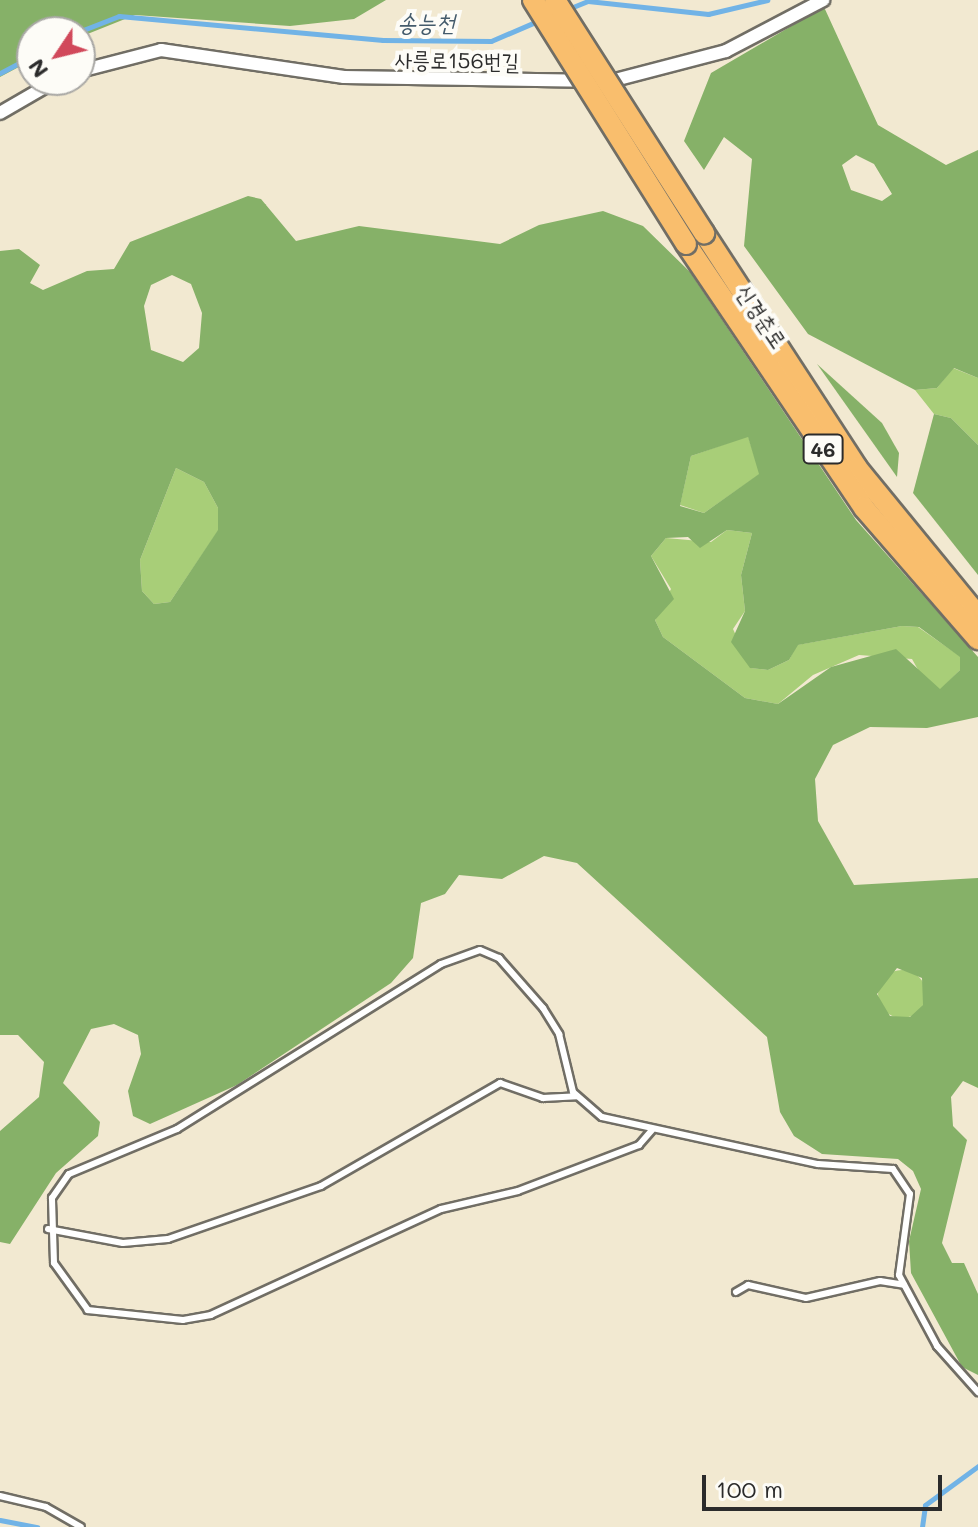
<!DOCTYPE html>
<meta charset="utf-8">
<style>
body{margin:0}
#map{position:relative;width:978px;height:1527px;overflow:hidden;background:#f2e9d1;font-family:Mali,"Poor Story",sans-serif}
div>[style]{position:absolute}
.green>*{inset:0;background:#a8ce78}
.round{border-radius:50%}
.forest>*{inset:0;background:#86b168}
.stream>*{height:5px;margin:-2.5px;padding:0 2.5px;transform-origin:2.5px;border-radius:2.5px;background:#71b3e6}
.roads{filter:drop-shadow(2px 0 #716e65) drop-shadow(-2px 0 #716e65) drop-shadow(0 2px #716e65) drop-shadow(0 -2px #716e65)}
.service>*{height:6px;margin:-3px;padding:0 3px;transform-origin:3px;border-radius:3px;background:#fff}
.minor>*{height:12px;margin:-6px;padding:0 6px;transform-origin:6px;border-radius:6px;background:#fff}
.trunk>*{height:20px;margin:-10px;padding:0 10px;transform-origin:10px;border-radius:10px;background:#f9be6d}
.bridges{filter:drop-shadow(2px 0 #716e65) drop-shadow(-2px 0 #716e65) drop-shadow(0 2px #716e65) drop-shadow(0 -2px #716e65)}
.trunk-bridge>*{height:20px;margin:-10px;padding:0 10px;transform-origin:10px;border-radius:10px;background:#f9be6d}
span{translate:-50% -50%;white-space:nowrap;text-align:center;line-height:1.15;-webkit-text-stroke:8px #fdfcf7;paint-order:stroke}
.shield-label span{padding:2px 6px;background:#fdfcf7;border:2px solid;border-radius:6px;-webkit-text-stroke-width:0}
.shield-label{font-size:20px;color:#2b2b2b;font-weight:700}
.street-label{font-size:22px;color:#2b2b2b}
.water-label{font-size:24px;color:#445b6c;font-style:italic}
.north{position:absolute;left:16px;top:16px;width:80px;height:80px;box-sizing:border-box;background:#fdfcf7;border:2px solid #a9a8a5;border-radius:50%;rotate:235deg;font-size:22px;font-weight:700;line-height:32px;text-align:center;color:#2b2b2b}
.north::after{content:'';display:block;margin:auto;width:28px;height:36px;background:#d1495b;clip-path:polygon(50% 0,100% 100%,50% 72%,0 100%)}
.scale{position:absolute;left:702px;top:1475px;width:240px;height:36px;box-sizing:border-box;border:4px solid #2b2b2b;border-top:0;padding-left:10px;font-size:24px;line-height:28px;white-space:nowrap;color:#2b2b2b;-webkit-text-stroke:6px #fdfcf7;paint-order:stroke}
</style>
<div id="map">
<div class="green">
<i style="clip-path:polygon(953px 368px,978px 378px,978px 445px,951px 418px,934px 414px,915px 390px,937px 388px)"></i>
<i style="clip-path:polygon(748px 436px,760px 474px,704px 513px,680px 505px,691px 456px)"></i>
<i style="clip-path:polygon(176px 468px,204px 482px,218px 508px,218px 531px,170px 602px,154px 604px,142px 591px,140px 560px)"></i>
<i style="clip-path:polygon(727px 530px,752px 533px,741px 575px,745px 611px,733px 629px,751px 668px,768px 670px,789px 660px,797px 645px,902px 626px,918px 627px,961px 657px,960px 670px,940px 690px,926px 684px,912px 659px,859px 655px,813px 675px,778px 704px,745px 698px,663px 637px,655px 620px,671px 589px,651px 556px,666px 538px,711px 542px)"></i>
<i class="round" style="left:878px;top:970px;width:48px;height:48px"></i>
</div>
<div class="forest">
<i style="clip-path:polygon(0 0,386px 0,354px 19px,290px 26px,135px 15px,80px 37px,32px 32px,32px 60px,0 77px)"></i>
<i style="clip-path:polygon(evenodd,824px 7px,878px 125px,946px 165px,978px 150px,978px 378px,954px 368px,937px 388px,915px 390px,808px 334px,744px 246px,752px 159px,724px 137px,704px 170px,684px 141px,711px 73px,824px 7px,856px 155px,874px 164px,892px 194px,882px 201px,851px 190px,842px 165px,856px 155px)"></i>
<i style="clip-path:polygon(evenodd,248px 196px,261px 199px,296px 241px,359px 226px,500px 244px,539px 225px,603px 211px,643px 226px,690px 272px,856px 520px,978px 657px,978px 717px,927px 728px,870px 727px,833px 745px,815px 779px,818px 821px,854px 885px,978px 878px,978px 1088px,963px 1081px,951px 1097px,953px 1126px,967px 1140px,942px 1243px,952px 1263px,964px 1263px,978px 1294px,978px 1375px,962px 1367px,911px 1273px,909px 1241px,921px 1189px,913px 1171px,898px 1159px,822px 1154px,794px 1136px,780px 1112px,767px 1037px,577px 863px,544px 856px,502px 879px,459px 875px,445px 894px,421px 903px,413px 958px,391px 983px,237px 1085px,150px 1124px,133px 1116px,128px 1091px,141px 1054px,138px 1035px,114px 1024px,91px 1029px,63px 1083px,100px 1122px,98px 1136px,56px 1173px,10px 1244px,0 1242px,0 1131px,39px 1097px,44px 1062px,18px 1035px,0 1035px,0 251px,19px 249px,40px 265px,30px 283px,43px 290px,87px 271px,114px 269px,130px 242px,248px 196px,172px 275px,191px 284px,202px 313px,199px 348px,183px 362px,151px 350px,144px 306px,151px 285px,172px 275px,248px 196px,748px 437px,759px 474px,704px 513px,680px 506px,691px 456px,748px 437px,248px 196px,176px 468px,204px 482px,218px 508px,218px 530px,170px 602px,154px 604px,142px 591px,140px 560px,176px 468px,248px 196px,727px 530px,752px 533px,741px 575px,745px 611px,731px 642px,750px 668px,768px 670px,789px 660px,798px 645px,902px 626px,919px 627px,960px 657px,960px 670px,940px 689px,896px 649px,831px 667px,778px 704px,745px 698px,663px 637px,655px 620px,674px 599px,651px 556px,666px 538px,688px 537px,700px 548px,727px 530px,248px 196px,897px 968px,922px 978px,923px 1005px,910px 1017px,890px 1016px,877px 994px,897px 968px)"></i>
<i style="clip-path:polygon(817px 364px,882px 423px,899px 453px,897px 477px)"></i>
<i style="clip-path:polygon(934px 414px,951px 418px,978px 445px,978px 575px,913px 493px)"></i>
</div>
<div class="stream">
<i style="left:568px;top:9px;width:22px;rotate:-22deg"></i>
<i style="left:588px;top:1px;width:121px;rotate:6.2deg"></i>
<i style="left:708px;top:14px;width:61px;rotate:-13.3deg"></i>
<i style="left:78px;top:32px;width:44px;rotate:-21.3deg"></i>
<i style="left:119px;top:16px;width:265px;rotate:5.2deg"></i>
<i style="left:383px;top:40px;width:108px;rotate:0.5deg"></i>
<i style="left:491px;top:41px;width:53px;rotate:-23.2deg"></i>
<i style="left:0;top:73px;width:36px;rotate:-28deg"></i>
<i style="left:0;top:1520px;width:38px;rotate:11deg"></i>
<i style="left:922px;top:1527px;width:22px;rotate:-82deg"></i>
<i style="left:925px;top:1505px;width:66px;rotate:-36.3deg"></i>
</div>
<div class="roads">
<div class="service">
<i style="left:652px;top:1130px;width:20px;rotate:131deg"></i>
<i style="left:639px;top:1145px;width:129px;rotate:159.2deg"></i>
<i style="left:518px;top:1191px;width:79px;rotate:166.8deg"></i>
<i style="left:441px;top:1209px;width:253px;rotate:155.3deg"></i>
<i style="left:211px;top:1315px;width:28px;rotate:170deg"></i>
<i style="left:183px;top:1320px;width:96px;rotate:-174deg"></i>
<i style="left:88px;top:1310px;width:58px;rotate:-125.9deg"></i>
<i style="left:54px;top:1263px;width:65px;rotate:-91.8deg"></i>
<i style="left:52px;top:1198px;width:29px;rotate:-55deg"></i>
<i style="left:69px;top:1174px;width:117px;rotate:-22.6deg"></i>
<i style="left:177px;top:1129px;width:311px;rotate:-32deg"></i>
<i style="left:441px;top:964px;width:41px;rotate:-19.7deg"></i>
<i style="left:480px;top:950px;width:21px;rotate:23deg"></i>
<i style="left:499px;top:958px;width:67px;rotate:48.7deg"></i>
<i style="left:543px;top:1008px;width:31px;rotate:58deg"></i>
<i style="left:559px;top:1034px;width:60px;rotate:76.4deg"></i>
<i style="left:573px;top:1092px;width:38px;rotate:41deg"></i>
<i style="left:602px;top:1117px;width:221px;rotate:12.3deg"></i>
<i style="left:818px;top:1164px;width:75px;rotate:3.8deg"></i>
<i style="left:893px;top:1169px;width:30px;rotate:56deg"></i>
<i style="left:910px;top:1194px;width:82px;rotate:97.7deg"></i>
<i style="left:899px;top:1275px;width:81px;rotate:61.8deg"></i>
<i style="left:937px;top:1346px;width:62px;rotate:48.3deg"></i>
<i style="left:48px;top:1229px;width:76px;rotate:10.6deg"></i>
<i style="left:123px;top:1243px;width:45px;rotate:-5.1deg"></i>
<i style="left:168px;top:1239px;width:162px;rotate:-19.1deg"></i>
<i style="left:321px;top:1186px;width:207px;rotate:-29.9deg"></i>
<i style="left:500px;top:1083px;width:46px;rotate:19.2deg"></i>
<i style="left:543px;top:1098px;width:34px;rotate:-3deg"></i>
<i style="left:736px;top:1292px;width:14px;rotate:-30deg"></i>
<i style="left:748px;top:1285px;width:59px;rotate:12.6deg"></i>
<i style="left:806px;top:1298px;width:76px;rotate:-12.9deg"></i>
<i style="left:880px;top:1281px;width:24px;rotate:9deg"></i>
<i style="left:0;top:1496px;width:47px;rotate:13.4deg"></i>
<i style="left:46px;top:1507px;width:40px;rotate:29.7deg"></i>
</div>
<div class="minor">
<i style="left:80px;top:71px;width:84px;rotate:-14.5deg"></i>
<i style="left:161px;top:50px;width:185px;rotate:8.4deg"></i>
<i style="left:344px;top:77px;width:267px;rotate:0.9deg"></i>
<i style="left:611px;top:81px;width:119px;rotate:-14.6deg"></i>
<i style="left:726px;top:51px;width:110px;rotate:-27.7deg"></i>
<i style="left:0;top:113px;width:66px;rotate:-30.1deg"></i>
</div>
<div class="trunk">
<i style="left:704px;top:233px;width:280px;rotate:56.9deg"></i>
<i style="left:857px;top:468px;width:191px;rotate:50.7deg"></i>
<i style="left:686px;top:244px;width:318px;rotate:56deg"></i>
<i style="left:864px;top:508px;width:174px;rotate:49deg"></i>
</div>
</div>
<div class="bridges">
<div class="trunk-bridge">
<i style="left:533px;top:0;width:288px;rotate:57.9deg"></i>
<i style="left:555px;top:0;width:277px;rotate:57.4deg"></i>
</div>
</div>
<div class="shield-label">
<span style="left:823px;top:449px">46</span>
</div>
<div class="street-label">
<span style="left:457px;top:60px;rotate:1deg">사릉로156번길</span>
<span style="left:762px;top:316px;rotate:56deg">신경춘로</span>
</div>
<div class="water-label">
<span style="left:426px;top:22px">송능천</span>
</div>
<div class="north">N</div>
<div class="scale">100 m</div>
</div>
